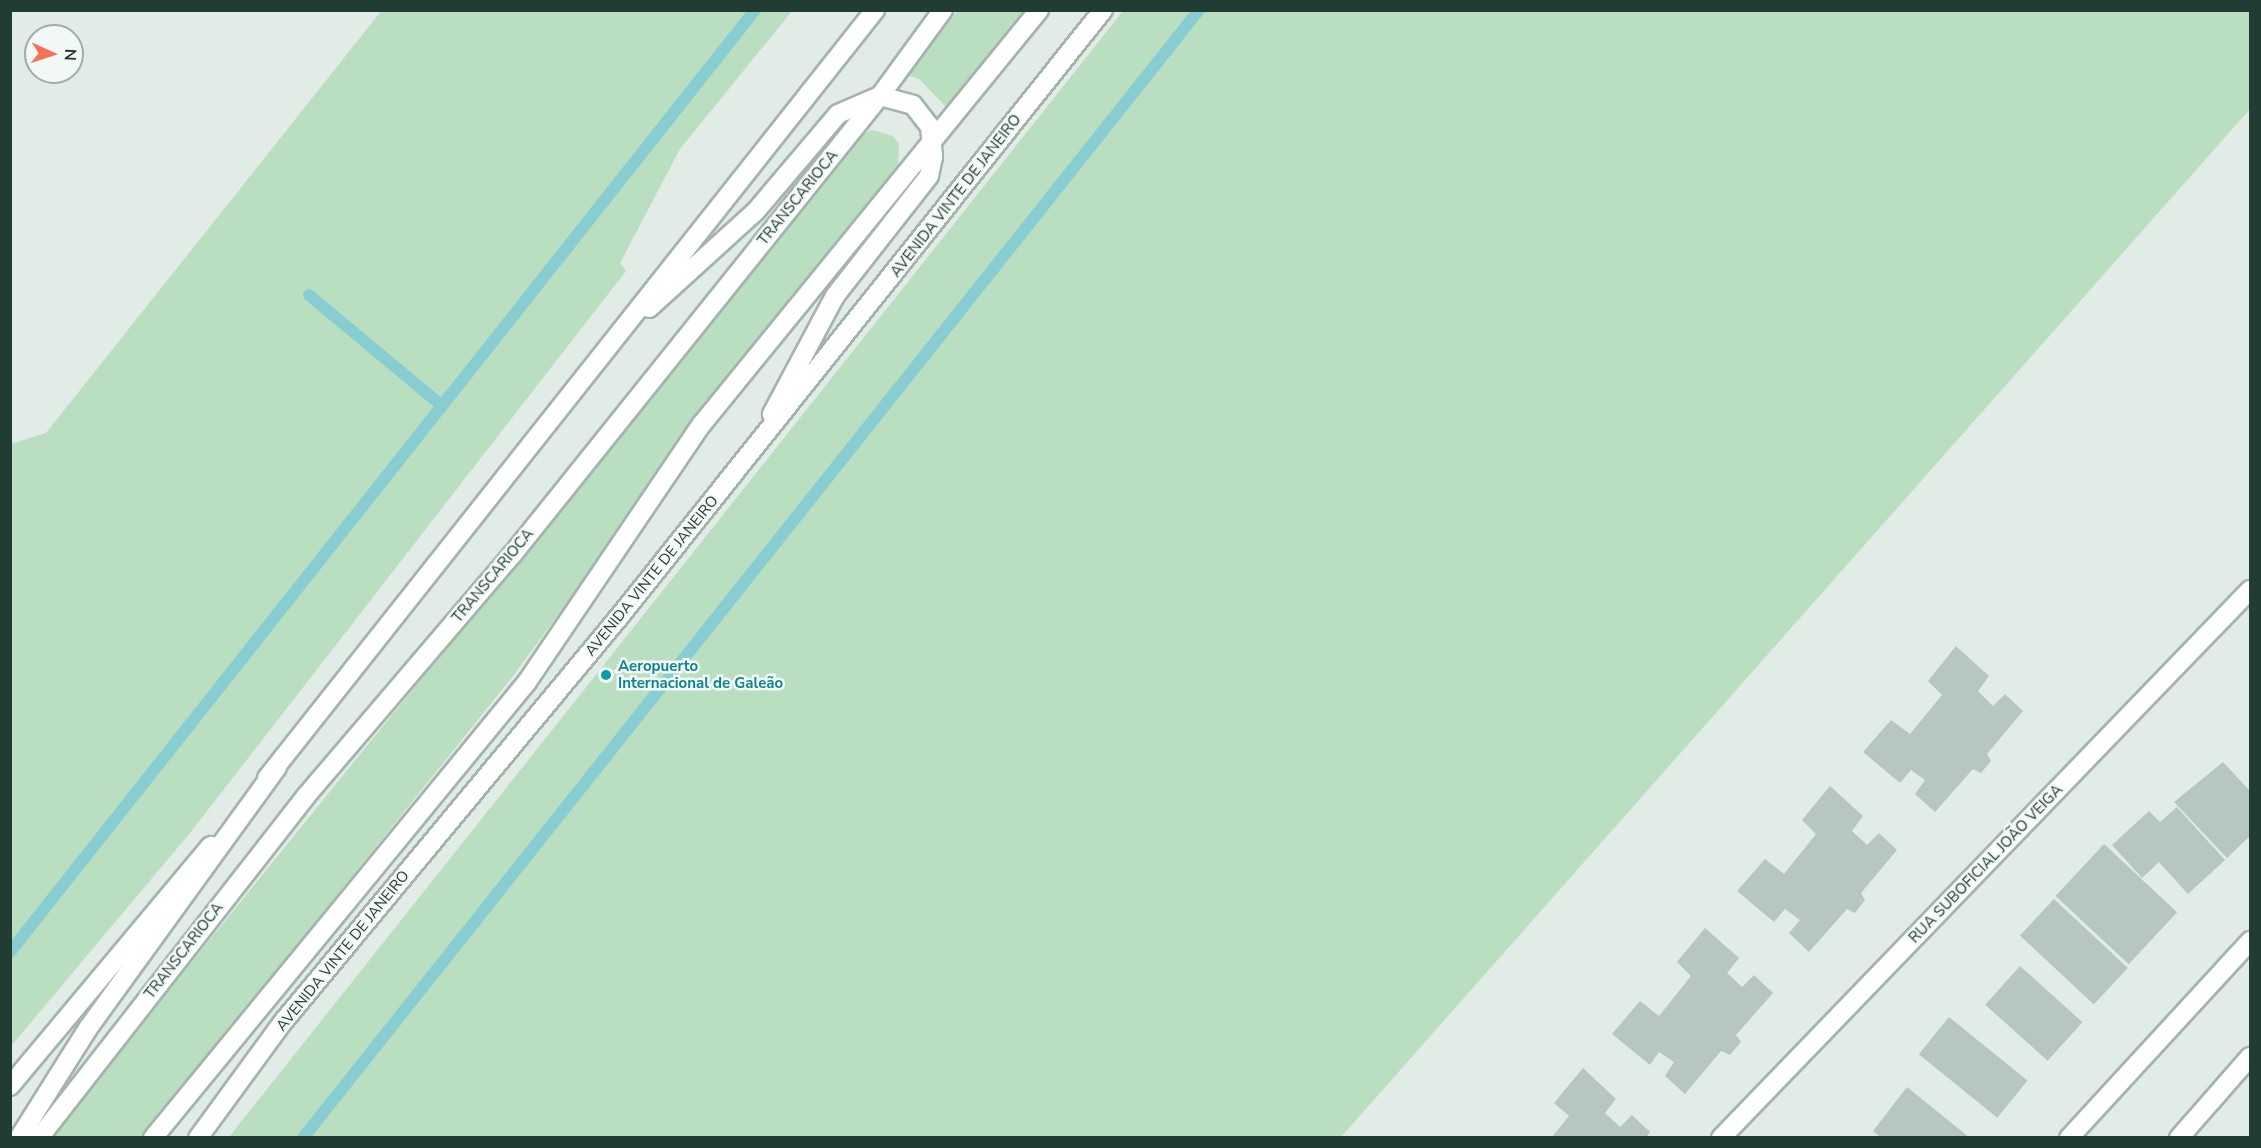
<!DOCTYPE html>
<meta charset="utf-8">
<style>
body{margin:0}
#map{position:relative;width:2261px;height:1148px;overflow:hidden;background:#e1ece6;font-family:"Nunito Sans",sans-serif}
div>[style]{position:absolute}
.green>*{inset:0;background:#badec0}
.stream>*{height:12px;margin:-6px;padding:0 6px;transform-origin:6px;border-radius:6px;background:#88cdd2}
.building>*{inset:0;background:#b6c7bf;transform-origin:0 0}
.roads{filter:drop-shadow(2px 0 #a4b4ad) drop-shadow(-2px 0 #a4b4ad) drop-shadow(0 2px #a4b4ad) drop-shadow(0 -2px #a4b4ad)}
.service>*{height:18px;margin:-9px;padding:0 9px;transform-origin:9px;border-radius:9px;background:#fff}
.minor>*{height:18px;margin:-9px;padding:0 9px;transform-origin:9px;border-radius:9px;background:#fff}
.tertiary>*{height:18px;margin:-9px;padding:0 9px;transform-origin:9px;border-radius:9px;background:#fff}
.secondary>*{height:18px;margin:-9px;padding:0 9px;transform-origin:9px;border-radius:9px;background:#fff}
.dots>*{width:16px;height:16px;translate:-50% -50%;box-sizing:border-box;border:3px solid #f2f8f5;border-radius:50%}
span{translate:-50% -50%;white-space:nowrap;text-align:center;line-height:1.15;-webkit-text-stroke:5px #f2f8f5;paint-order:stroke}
.street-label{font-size:15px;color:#213d33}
.culture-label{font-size:15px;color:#0d838f;font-weight:700}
.left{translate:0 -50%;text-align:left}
.frame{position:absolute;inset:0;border:12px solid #213d33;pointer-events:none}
.north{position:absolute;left:24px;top:24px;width:60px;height:60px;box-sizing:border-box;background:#f2f8f5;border:2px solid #9eada7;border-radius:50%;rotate:93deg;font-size:16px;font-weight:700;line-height:24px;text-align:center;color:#213d33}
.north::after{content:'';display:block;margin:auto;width:21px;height:27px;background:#f47157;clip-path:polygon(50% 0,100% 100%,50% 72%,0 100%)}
</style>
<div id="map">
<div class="green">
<i style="clip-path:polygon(382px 10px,792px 11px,680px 149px,620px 263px,626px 271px,190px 833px,11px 1046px,11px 444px,46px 433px)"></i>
<i style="clip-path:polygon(957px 11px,1028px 11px,946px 107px,919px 79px,906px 75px)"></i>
<i style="clip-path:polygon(1123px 11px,2250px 11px,2250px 109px,1341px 1137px,229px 1137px)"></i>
<i style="clip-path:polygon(872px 130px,893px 136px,899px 144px,898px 166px,689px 422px,569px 600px,513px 676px,143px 1137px,49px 1138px,863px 134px)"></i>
</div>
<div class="stream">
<i style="left:309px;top:295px;width:173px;rotate:39.8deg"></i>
<i style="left:10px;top:952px;width:1201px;rotate:-51.66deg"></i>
<i style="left:303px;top:1138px;width:1441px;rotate:-51.54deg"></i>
</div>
<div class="building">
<i style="clip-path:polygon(1956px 646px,1989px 676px,1978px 691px,1993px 706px,2005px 694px,2023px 711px,1987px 754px,1991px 761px,1981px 773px,1973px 769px,1935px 812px,1915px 794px,1925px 780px,1911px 770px,1900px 783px,1863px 752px,1891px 720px,1910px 734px,1942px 695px,1928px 681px)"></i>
<i style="clip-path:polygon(2223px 762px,2250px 791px,2250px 836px,2227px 858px,2174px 802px)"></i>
<i style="clip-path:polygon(1830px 786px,1863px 816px,1852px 831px,1867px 845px,1879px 833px,1897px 850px,1861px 893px,1865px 900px,1855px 913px,1847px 909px,1809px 952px,1789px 933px,1800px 920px,1785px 909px,1774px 922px,1737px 891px,1765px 859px,1784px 874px,1816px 834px,1802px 820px)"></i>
<i style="clip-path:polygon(2177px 807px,2225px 860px,2188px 894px,2159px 862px,2142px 878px,2112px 845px,2149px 811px,2160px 822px)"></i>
<i style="left:2104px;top:844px;width:100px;height:71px;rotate:43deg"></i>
<i style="left:2054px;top:899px;width:101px;height:50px;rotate:43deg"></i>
<i style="clip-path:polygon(1705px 928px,1739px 958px,1727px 973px,1742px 987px,1754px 975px,1773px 993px,1736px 1035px,1741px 1042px,1730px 1055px,1721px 1051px,1685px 1094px,1665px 1076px,1674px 1062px,1659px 1052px,1650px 1065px,1612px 1034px,1640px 1001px,1659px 1016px,1691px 976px,1677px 962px)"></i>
<i style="left:2020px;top:966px;width:84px;height:52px;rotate:42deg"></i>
<i style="left:1949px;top:1017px;width:101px;height:48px;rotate:39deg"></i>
<i style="clip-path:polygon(1583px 1068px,1616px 1099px,1605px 1113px,1620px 1127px,1632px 1115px,1650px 1132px,1646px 1138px,1551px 1138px,1569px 1116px,1554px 1103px)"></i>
<i style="clip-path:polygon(1907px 1087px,1970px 1138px,1881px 1138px,1873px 1131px)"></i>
</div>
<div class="roads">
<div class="service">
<i style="left:39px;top:1138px;width:434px;rotate:-52deg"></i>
<i style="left:306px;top:796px;width:317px;rotate:-49.5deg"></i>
<i style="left:512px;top:555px;width:588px;rotate:-51.28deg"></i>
<i style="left:880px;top:96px;width:107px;rotate:-53.8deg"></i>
<i style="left:153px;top:1138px;width:590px;rotate:-50.64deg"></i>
<i style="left:527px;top:682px;width:312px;rotate:-55.9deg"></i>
<i style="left:702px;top:424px;width:534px;rotate:-50.85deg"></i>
</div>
<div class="minor">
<i style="left:1721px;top:1138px;width:762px;rotate:-46.01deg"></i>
<i style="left:2069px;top:1138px;width:268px;rotate:-47.4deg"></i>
<i style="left:2179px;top:1138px;width:108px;rotate:-48.8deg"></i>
</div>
<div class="tertiary">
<i style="left:649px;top:308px;width:143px;rotate:-42.2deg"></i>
<i style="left:755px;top:212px;width:128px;rotate:-49.7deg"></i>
<i style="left:838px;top:114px;width:46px;rotate:-23.2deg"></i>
<i style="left:880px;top:96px;width:34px;rotate:15deg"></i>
<i style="left:913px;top:105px;width:28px;rotate:52deg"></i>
<i style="left:930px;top:127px;width:30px;rotate:84deg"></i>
<i style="left:933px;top:157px;width:19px;rotate:102deg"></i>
<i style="left:929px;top:176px;width:152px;rotate:128.1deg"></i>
<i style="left:835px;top:296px;width:134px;rotate:118.1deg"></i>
<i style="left:267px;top:778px;width:980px;rotate:-51.63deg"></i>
<i style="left:10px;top:1086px;width:313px;rotate:-50.1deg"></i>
<i style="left:198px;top:1138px;width:144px;rotate:-53.8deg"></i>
<i style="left:283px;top:1022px;width:528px;rotate:-50.31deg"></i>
<i style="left:620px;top:616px;width:775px;rotate:-51.44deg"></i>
</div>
<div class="secondary">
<i style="left:19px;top:1138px;width:131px;rotate:-57.8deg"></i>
<i style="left:89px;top:1027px;width:321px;rotate:-54.1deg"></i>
</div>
</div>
<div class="dots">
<i style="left:606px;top:675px;background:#0f9aa8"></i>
</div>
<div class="street-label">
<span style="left:956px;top:196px;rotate:-52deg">AVENIDA VINTE DE JANEIRO</span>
<span style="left:798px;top:198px;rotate:-51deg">TRANSCARIOCA</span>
<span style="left:493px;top:576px;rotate:-50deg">TRANSCARIOCA</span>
<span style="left:652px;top:576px;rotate:-51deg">AVENIDA VINTE DE JANEIRO</span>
<span style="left:1986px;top:864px;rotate:-46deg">RUA SUBOFICIAL JOÃO VEIGA</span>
<span style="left:184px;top:951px;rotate:-52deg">TRANSCARIOCA</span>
<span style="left:343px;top:951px;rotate:-51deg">AVENIDA VINTE DE JANEIRO</span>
</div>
<div class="culture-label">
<span class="left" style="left:618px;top:675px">Aeropuerto<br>Internacional de Galeão</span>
</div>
<div class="frame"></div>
<div class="north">N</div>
</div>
